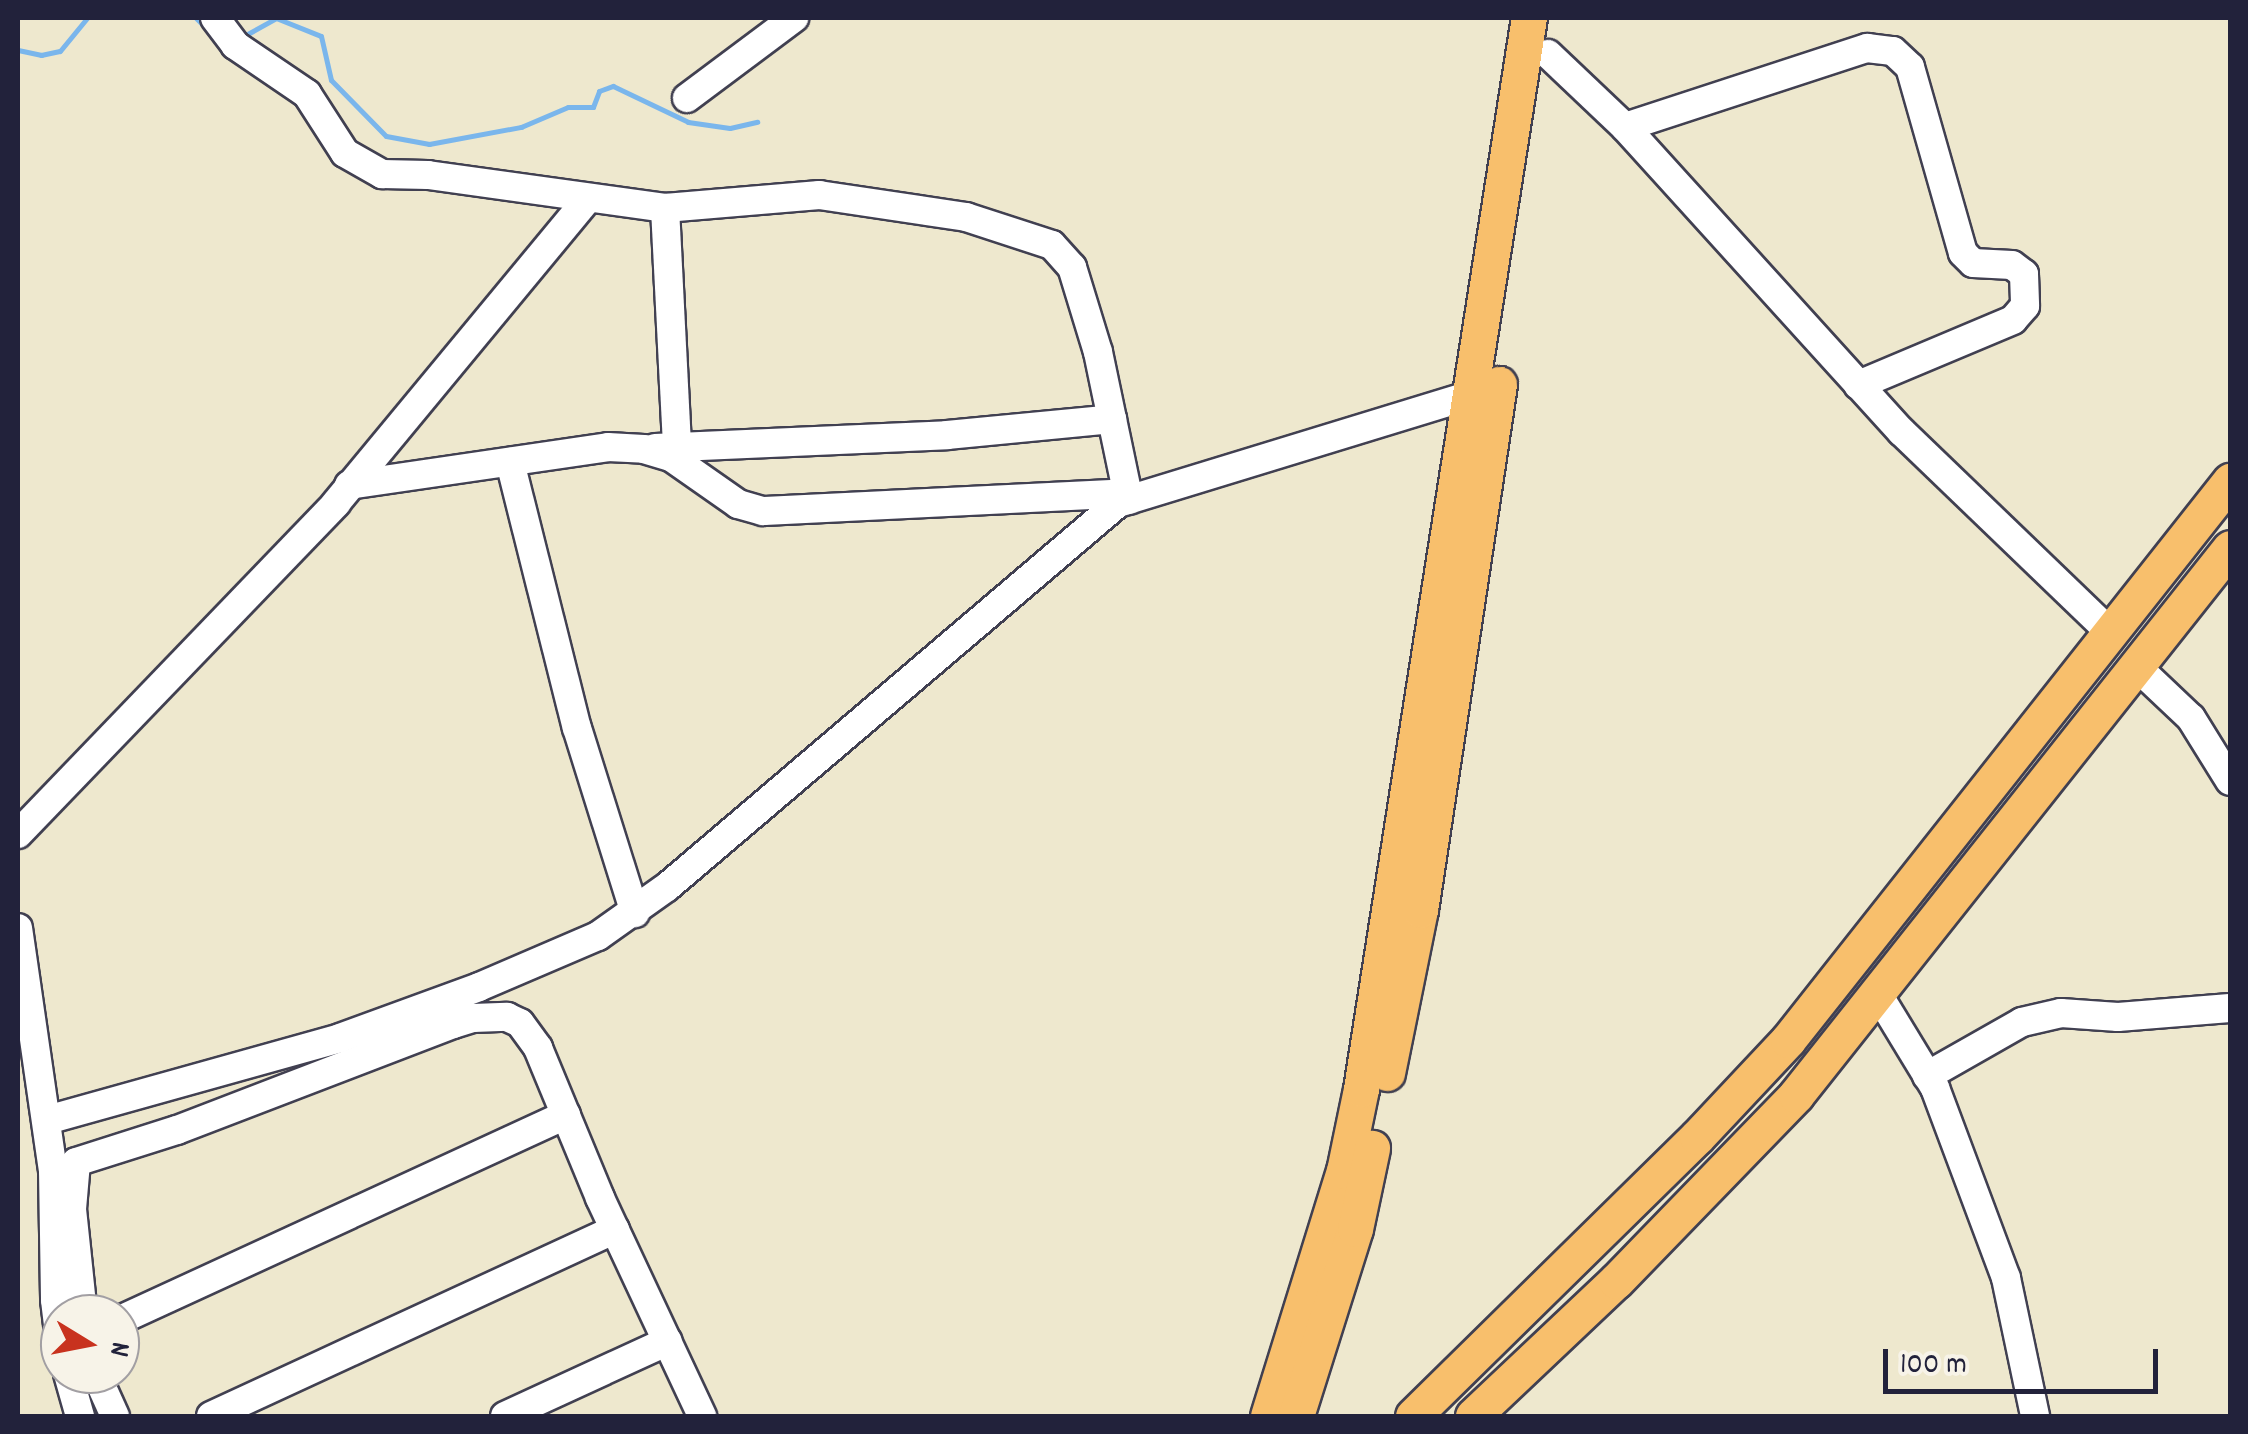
<!DOCTYPE html>
<style>
body{margin:0}
#map{position:relative;width:2248px;height:1434px;overflow:hidden;background:#eee8ce;font-family:Dekko,sans-serif}
div>[style]{position:absolute}
.stream>*{height:5px;margin:-2.5px;padding:0 2.5px;transform-origin:2.5px;border-radius:2.5px;background:#7ab6ec}
.roads{filter:drop-shadow(2px 0 #414051) drop-shadow(-2px 0 #414051) drop-shadow(0 2px #414051) drop-shadow(0 -2px #414051)}
.minor>*{height:28px;margin:-14px;padding:0 14px;transform-origin:14px;border-radius:14px;background:#fff}
.major>*{height:35px;margin:-17.5px;padding:0 17.5px;transform-origin:17.5px;border-radius:17.5px;background:#f8bf6c}
span{translate:-50% -50%;white-space:nowrap;text-align:center;line-height:1.15;-webkit-text-stroke:9px #f7f3e8;paint-order:stroke}
.frame{position:absolute;inset:0;border:20px solid #22223b;pointer-events:none}
.north{position:absolute;left:40px;top:1294px;width:100px;height:100px;box-sizing:border-box;background:#f7f3e8;border:2px solid #a29fa3;border-radius:50%;rotate:100deg;font-size:28px;font-weight:700;line-height:40px;text-align:center;color:#22223b}
.north::after{content:'';display:block;margin:auto;width:35px;height:45px;background:#c8321e;clip-path:polygon(50% 0,100% 100%,50% 72%,0 100%)}
.scale{position:absolute;left:1883px;top:1349px;width:275px;height:45px;box-sizing:border-box;border:5px solid #22223b;border-top:0;padding-left:12px;font-size:30px;line-height:35px;white-space:nowrap;color:#22223b;-webkit-text-stroke:8px #f7f3e8;paint-order:stroke}
</style>
<div id="map">
<div class="stream">
<i style="left:196px;top:18px;width:18px;rotate:45deg"></i>
<i style="left:242px;top:37px;width:39px;rotate:-29deg"></i>
<i style="left:276px;top:18px;width:48px;rotate:21.8deg"></i>
<i style="left:321px;top:36px;width:45px;rotate:77.2deg"></i>
<i style="left:331px;top:80px;width:78px;rotate:45.5deg"></i>
<i style="left:386px;top:136px;width:44px;rotate:10.5deg"></i>
<i style="left:429px;top:144px;width:94px;rotate:-10.5deg"></i>
<i style="left:521px;top:127px;width:51px;rotate:-23.1deg"></i>
<i style="left:568px;top:107px;width:25px"></i>
<i style="left:593px;top:107px;width:17px;rotate:-69deg"></i>
<i style="left:599px;top:91px;width:15px;rotate:-20deg"></i>
<i style="left:613px;top:86px;width:83px;rotate:25.6deg"></i>
<i style="left:688px;top:122px;width:42px;rotate:8.1deg"></i>
<i style="left:730px;top:128px;width:28px;rotate:-13deg"></i>
<i style="left:18px;top:50px;width:24px;rotate:12deg"></i>
<i style="left:41px;top:55px;width:19px;rotate:-12deg"></i>
<i style="left:60px;top:51px;width:43px;rotate:-50.7deg"></i>
</div>
<div class="roads">
<div class="minor">
<i style="left:215px;top:18px;width:34px;rotate:53deg"></i>
<i style="left:235px;top:45px;width:87px;rotate:34.2deg"></i>
<i style="left:307px;top:94px;width:70px;rotate:57.2deg"></i>
<i style="left:345px;top:153px;width:43px;rotate:29.6deg"></i>
<i style="left:382px;top:174px;width:46px;rotate:1.2deg"></i>
<i style="left:428px;top:175px;width:239px;rotate:7.9deg"></i>
<i style="left:665px;top:208px;width:155px;rotate:-4.8deg"></i>
<i style="left:819px;top:195px;width:149px;rotate:8.5deg"></i>
<i style="left:966px;top:217px;width:90px;rotate:18deg"></i>
<i style="left:1052px;top:245px;width:30px;rotate:48deg"></i>
<i style="left:1072px;top:267px;width:89px;rotate:73deg"></i>
<i style="left:1098px;top:352px;width:151px;rotate:78.2deg"></i>
<i style="left:1548px;top:54px;width:106px;rotate:43.5deg"></i>
<i style="left:1625px;top:127px;width:412px;rotate:47.8deg"></i>
<i style="left:1902px;top:432px;width:290px;rotate:43.9deg"></i>
<i style="left:687px;top:98px;width:134px;rotate:-36.8deg"></i>
<i style="left:1625px;top:127px;width:255px;rotate:-18.1deg"></i>
<i style="left:1867px;top:48px;width:26px;rotate:7deg"></i>
<i style="left:1893px;top:51px;width:23px;rotate:43deg"></i>
<i style="left:1910px;top:67px;width:193px;rotate:74.1deg"></i>
<i style="left:1963px;top:253px;width:14px;rotate:45deg"></i>
<i style="left:1973px;top:263px;width:39px;rotate:3deg"></i>
<i style="left:2012px;top:265px;width:15px;rotate:37deg"></i>
<i style="left:2024px;top:274px;width:32px;rotate:88deg"></i>
<i style="left:2025px;top:306px;width:18px;rotate:131deg"></i>
<i style="left:2013px;top:320px;width:168px;rotate:157.2deg"></i>
<i style="left:665px;top:208px;width:238px;rotate:87.1deg"></i>
<i style="left:655px;top:448px;width:292px;rotate:-2.5deg"></i>
<i style="left:947px;top:435px;width:166px;rotate:-5.5deg"></i>
<i style="left:510px;top:462px;width:274px;rotate:75.9deg"></i>
<i style="left:577px;top:728px;width:194px;rotate:72.6deg"></i>
<i style="left:349px;top:485px;width:262px;rotate:-8.3deg"></i>
<i style="left:608px;top:447px;width:36px;rotate:3deg"></i>
<i style="left:644px;top:449px;width:28px;rotate:17deg"></i>
<i style="left:671px;top:457px;width:82px;rotate:35deg"></i>
<i style="left:738px;top:504px;width:26px;rotate:16deg"></i>
<i style="left:763px;top:511px;width:365px;rotate:-2.8deg"></i>
<i style="left:2137px;top:667px;width:74px;rotate:43.4deg"></i>
<i style="left:2191px;top:718px;width:74px;rotate:58.2deg"></i>
<i style="left:18px;top:834px;width:459px;rotate:-46.1deg"></i>
<i style="left:336px;top:503px;width:393px;rotate:-50.4deg"></i>
<i style="left:18px;top:928px;width:245px;rotate:81.8deg"></i>
<i style="left:53px;top:1170px;width:130px;rotate:89.1deg"></i>
<i style="left:55px;top:1300px;width:42px;rotate:83.2deg"></i>
<i style="left:1879px;top:996px;width:108px;rotate:58.7deg"></i>
<i style="left:1935px;top:1088px;width:203px;rotate:69.5deg"></i>
<i style="left:2006px;top:1278px;width:141px;rotate:78.1deg"></i>
<i style="left:1927px;top:1076px;width:109px;rotate:-29.6deg"></i>
<i style="left:2022px;top:1022px;width:40px;rotate:-13deg"></i>
<i style="left:2061px;top:1013px;width:57px;rotate:4deg"></i>
<i style="left:2118px;top:1017px;width:112px;rotate:-4.6deg"></i>
<i style="left:47px;top:1120px;width:304px;rotate:-15.6deg"></i>
<i style="left:340px;top:1038px;width:148px;rotate:-20.1deg"></i>
<i style="left:479px;top:987px;width:129px;rotate:-23.2deg"></i>
<i style="left:598px;top:936px;width:85px;rotate:-35.4deg"></i>
<i style="left:667px;top:887px;width:592px;rotate:-40.41deg"></i>
<i style="left:1118px;top:503px;width:370px;rotate:-17deg"></i>
<i style="left:83px;top:1314px;width:106px;rotate:-96deg"></i>
<i style="left:72px;top:1209px;width:47px;rotate:-85.1deg"></i>
<i style="left:76px;top:1162px;width:106px;rotate:-17.6deg"></i>
<i style="left:177px;top:1130px;width:296px;rotate:-21deg"></i>
<i style="left:453px;top:1024px;width:21px;rotate:-17deg"></i>
<i style="left:473px;top:1018px;width:34px;rotate:-2deg"></i>
<i style="left:507px;top:1017px;width:14px;rotate:25deg"></i>
<i style="left:520px;top:1023px;width:31px;rotate:54deg"></i>
<i style="left:538px;top:1048px;width:162px;rotate:67.5deg"></i>
<i style="left:600px;top:1198px;width:241px;rotate:64.9deg"></i>
<i style="left:120px;top:1320px;width:491px;rotate:-24.7deg"></i>
<i style="left:68px;top:1374px;width:44px;rotate:74.1deg"></i>
<i style="left:96px;top:1374px;width:46px;rotate:65.7deg"></i>
<i style="left:211px;top:1416px;width:445px;rotate:-24.8deg"></i>
<i style="left:505px;top:1416px;width:179px;rotate:-24.7deg"></i>
</div>
<div class="major">
<i style="left:1387px;top:1073px;width:166px;rotate:-78.6deg"></i>
<i style="left:1420px;top:910px;width:532px;rotate:-81.46deg"></i>
<i style="left:1268px;top:1416px;width:257px;rotate:-72.8deg"></i>
<i style="left:1344px;top:1171px;width:84px;rotate:-78.3deg"></i>
<i style="left:1361px;top:1089px;width:1084px;rotate:-81.09deg"></i>
<i style="left:1296px;top:1416px;width:196px;rotate:-72.5deg"></i>
<i style="left:1355px;top:1229px;width:83px;rotate:-78.1deg"></i>
<i style="left:1413px;top:1416px;width:398px;rotate:-44.5deg"></i>
<i style="left:1697px;top:1137px;width:133px;rotate:-46.8deg"></i>
<i style="left:1788px;top:1040px;width:713px;rotate:-51.67deg"></i>
<i style="left:1473px;top:1416px;width:197px;rotate:-43.4deg"></i>
<i style="left:1616px;top:1281px;width:259px;rotate:-45.9deg"></i>
<i style="left:1796px;top:1095px;width:698px;rotate:-51.57deg"></i>
</div>
</div>
<div class="frame"></div>
<div class="north">N</div>
<div class="scale">100 m</div>
</div>
